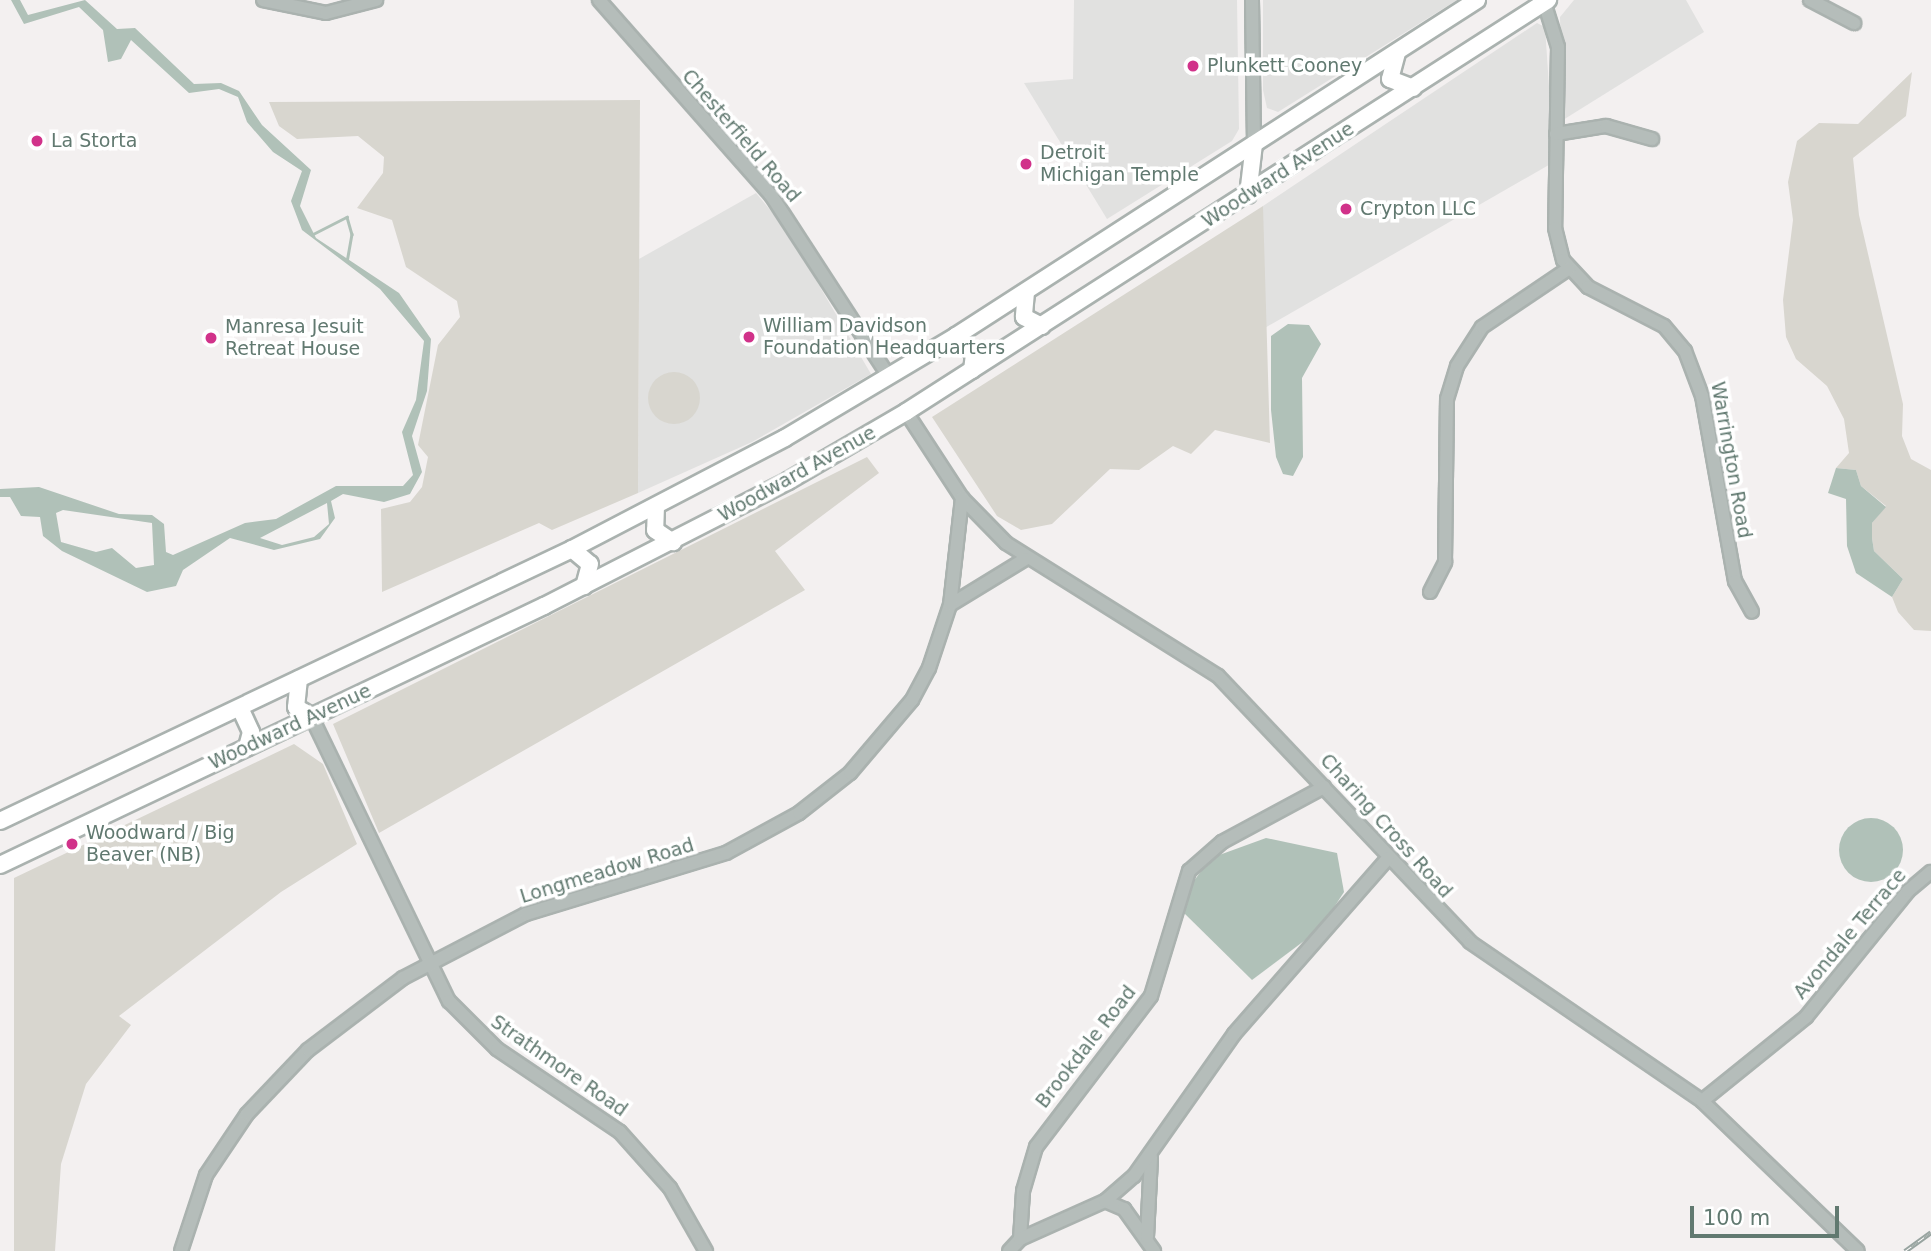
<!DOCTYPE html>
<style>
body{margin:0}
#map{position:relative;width:1931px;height:1251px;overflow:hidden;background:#f3f0f0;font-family:"DejaVu Sans",sans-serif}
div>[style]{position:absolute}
.built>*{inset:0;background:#e1e1e0}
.green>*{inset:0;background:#d8d6cf}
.round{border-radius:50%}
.water>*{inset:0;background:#b0c1b8}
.stream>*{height:2.5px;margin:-1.25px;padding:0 1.25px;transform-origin:1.25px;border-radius:1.25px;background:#b0c1b8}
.roads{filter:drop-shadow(2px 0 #aab2af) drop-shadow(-2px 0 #aab2af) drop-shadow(0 2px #aab2af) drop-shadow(0 -2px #aab2af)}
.minor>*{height:12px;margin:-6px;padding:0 6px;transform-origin:6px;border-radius:6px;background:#b5bdba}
.major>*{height:16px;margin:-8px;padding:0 8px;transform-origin:8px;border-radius:8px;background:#fff}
.rail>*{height:5px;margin-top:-2.5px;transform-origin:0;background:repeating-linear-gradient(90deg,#fff 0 8px,#98a4a0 0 16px);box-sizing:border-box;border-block:2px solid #98a4a0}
.dots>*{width:19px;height:19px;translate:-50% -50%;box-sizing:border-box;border:4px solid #fff;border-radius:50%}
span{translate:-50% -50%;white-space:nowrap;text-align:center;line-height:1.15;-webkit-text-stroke:7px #fff;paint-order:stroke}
.poi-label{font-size:19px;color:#617970}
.left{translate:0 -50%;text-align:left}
.street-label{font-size:19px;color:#617970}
.scale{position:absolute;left:1690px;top:1206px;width:149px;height:32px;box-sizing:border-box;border:4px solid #617970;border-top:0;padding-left:9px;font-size:21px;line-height:24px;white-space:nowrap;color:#617970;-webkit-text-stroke:5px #fff;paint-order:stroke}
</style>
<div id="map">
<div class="built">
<i style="clip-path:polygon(1074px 0,1237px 0,1239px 129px,1232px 141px,1107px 219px,1024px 83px,1073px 79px)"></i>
<i style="clip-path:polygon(1263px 0,1457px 0,1278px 112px,1267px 108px,1263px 90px)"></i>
<i style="clip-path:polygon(1574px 0,1686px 0,1704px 32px,1563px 120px,1560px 17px)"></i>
<i style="clip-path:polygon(1537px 23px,1545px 27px,1554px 162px,1263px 329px,1263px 206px)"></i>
<i style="clip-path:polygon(756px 193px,786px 229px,871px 374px,752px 442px,638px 493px,639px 259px)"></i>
</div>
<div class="green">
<i style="clip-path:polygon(1912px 72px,1906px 116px,1853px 158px,1859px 215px,1903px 404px,1902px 436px,1911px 459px,1931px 470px,1931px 631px,1914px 630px,1898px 612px,1892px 597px,1903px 579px,1874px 551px,1872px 538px,1872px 523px,1886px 506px,1861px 486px,1856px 470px,1836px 468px,1849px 453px,1844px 419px,1827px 386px,1796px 359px,1786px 337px,1783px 300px,1793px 220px,1788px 182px,1797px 141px,1819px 123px,1858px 124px)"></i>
<i style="clip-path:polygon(640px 100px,638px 493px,552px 530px,539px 523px,382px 592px,381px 509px,410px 502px,422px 487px,428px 457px,418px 445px,438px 345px,460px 317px,457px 301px,406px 267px,392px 220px,357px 208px,383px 173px,384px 157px,358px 136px,297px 139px,279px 126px,269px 102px)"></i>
<i style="clip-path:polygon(1263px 206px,1270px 443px,1215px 430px,1191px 454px,1173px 446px,1139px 470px,1110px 469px,1052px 524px,1021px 530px,997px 516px,932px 417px)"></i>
<i class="round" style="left:648px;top:372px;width:52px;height:52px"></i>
<i style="clip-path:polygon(867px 457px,879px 473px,775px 551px,805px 590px,379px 833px,333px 724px)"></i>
<i style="clip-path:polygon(294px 744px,323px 764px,357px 844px,281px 892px,119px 1016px,131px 1025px,86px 1084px,61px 1164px,55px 1251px,14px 1251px,14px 878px)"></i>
</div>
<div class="water">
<i style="clip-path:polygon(evenodd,11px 0,20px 0,28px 15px,85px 0,117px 29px,135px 28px,194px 84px,221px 83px,239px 91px,262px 125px,311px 170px,300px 206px,316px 238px,399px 293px,431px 339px,427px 391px,412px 436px,422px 472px,410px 494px,384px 502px,343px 494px,331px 501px,335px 518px,320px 539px,274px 550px,230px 538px,183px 570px,176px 586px,147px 592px,62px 551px,43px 536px,40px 517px,21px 516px,10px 497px,0 497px,0 489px,39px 487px,119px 514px,152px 515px,164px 524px,166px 552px,173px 555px,245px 523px,276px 519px,336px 486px,403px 486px,413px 475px,402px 432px,416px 400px,424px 341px,380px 289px,302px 230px,291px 201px,302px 171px,273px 152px,247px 122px,238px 97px,219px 89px,189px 93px,131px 40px,121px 59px,108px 62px,103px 30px,79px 7px,24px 24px,11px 0,327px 503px,329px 524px,314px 537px,282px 545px,260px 538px,327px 503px,11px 0,63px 510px,152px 523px,154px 565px,136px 568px,112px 548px,96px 552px,61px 542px,56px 513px,63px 510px)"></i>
<i style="clip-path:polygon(1288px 324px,1309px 325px,1321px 344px,1302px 378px,1303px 457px,1293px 476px,1283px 474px,1276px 457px,1271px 410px,1271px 336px)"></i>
<i style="clip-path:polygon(1836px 468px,1856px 470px,1861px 486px,1886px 507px,1872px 523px,1872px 538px,1874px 551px,1903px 579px,1892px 597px,1856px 573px,1847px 546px,1846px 499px,1828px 493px)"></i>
<i class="round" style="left:1839px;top:818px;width:64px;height:64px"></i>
<i style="clip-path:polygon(1266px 838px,1337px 853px,1344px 892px,1320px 929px,1252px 980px,1183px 912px,1190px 886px,1211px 858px)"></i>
</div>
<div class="stream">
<i style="left:313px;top:234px;width:38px;rotate:-27deg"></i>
<i style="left:347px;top:217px;width:18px;rotate:74deg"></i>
<i style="left:352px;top:234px;width:27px;rotate:100deg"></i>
</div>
<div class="roads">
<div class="minor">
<i style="left:263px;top:0;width:64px;rotate:11.7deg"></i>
<i style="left:326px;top:13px;width:52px;rotate:-14.6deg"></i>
<i style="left:599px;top:0;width:260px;rotate:48.6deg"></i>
<i style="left:771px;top:195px;width:217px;rotate:57deg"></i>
<i style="left:1252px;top:0;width:144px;rotate:89.2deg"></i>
<i style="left:1810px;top:0;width:50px;rotate:27.6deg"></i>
<i style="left:1544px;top:2px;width:47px;rotate:72.7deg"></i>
<i style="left:1558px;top:47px;width:181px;rotate:90.9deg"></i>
<i style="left:1555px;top:228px;width:33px;rotate:76deg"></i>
<i style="left:1563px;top:260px;width:37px;rotate:47deg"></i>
<i style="left:1588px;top:287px;width:85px;rotate:27.2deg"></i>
<i style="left:1664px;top:326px;width:33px;rotate:50deg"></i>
<i style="left:1685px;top:351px;width:48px;rotate:69.3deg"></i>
<i style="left:1702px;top:396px;width:188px;rotate:79.9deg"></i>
<i style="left:1735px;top:581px;width:35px;rotate:61deg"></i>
<i style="left:1556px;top:134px;width:51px;rotate:-9.1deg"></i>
<i style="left:1606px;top:126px;width:48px;rotate:15.8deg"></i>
<i style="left:906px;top:412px;width:103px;rotate:56.9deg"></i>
<i style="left:962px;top:498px;width:63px;rotate:45.6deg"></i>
<i style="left:1006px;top:543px;width:250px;rotate:32.1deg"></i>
<i style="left:1218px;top:676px;width:366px;rotate:46.5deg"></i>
<i style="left:1470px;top:942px;width:281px;rotate:34.4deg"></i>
<i style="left:1702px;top:1101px;width:216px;rotate:43.9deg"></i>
<i style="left:1430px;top:592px;width:34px;rotate:-63deg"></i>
<i style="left:1445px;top:562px;width:163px;rotate:-89.3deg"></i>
<i style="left:1447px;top:399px;width:34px;rotate:-73deg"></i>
<i style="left:1457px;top:366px;width:46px;rotate:-57.3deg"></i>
<i style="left:1482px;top:327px;width:104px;rotate:-34deg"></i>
<i style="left:950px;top:605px;width:88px;rotate:-31.5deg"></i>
<i style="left:311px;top:716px;width:317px;rotate:64.2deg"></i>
<i style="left:449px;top:1001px;width:68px;rotate:45deg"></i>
<i style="left:497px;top:1049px;width:148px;rotate:34deg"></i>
<i style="left:620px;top:1132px;width:75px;rotate:48.2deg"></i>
<i style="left:670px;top:1188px;width:73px;rotate:60.3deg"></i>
<i style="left:1702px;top:1101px;width:134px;rotate:-38.9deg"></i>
<i style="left:1806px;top:1017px;width:162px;rotate:-51deg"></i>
<i style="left:1908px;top:891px;width:30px;rotate:-40deg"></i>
<i style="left:1105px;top:1201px;width:21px;rotate:23deg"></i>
<i style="left:1124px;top:1209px;width:52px;rotate:54.5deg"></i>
<i style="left:1147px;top:1237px;width:80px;rotate:-87.1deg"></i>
<i style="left:1020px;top:1239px;width:48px;rotate:-86.4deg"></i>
<i style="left:1023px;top:1191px;width:46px;rotate:-73.5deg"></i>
<i style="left:1036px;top:1147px;width:190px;rotate:-52.7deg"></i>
<i style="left:1151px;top:996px;width:131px;rotate:-73.1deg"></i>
<i style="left:1189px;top:871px;width:44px;rotate:-41.3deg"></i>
<i style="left:1222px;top:842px;width:116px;rotate:-28.3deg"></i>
<i style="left:181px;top:1251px;width:80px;rotate:-71.8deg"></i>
<i style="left:206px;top:1175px;width:73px;rotate:-56.1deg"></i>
<i style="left:247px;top:1114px;width:88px;rotate:-46.4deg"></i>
<i style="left:308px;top:1050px;width:119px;rotate:-37.2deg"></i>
<i style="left:403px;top:978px;width:139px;rotate:-27.5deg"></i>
<i style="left:526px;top:914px;width:209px;rotate:-17deg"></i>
<i style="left:726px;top:853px;width:83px;rotate:-28.7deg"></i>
<i style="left:799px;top:813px;width:65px;rotate:-38.1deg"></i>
<i style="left:850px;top:773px;width:96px;rotate:-49.7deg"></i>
<i style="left:912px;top:700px;width:36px;rotate:-62deg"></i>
<i style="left:929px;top:668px;width:66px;rotate:-71.6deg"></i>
<i style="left:950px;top:605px;width:108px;rotate:-83.6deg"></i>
<i style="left:1009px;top:1251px;width:16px;rotate:-47deg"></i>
<i style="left:1020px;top:1239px;width:93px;rotate:-24.1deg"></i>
<i style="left:1105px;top:1201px;width:38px;rotate:-41deg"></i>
<i style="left:1134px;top:1176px;width:174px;rotate:-54.8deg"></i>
<i style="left:1234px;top:1034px;width:234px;rotate:-48.8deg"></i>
</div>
<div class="major">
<i style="left:1397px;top:53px;width:27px;rotate:105deg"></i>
<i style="left:1390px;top:79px;width:25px;rotate:21deg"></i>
<i style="left:1248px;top:195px;width:51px;rotate:-83.3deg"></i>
<i style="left:1026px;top:292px;width:25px;rotate:95deg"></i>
<i style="left:1024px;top:317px;width:20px;rotate:27deg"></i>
<i style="left:956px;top:336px;width:25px;rotate:45deg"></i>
<i style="left:974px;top:354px;width:16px;rotate:97deg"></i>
<i style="left:656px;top:506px;width:24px;rotate:92deg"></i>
<i style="left:655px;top:530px;width:22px;rotate:34deg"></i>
<i style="left:572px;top:549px;width:23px;rotate:40deg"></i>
<i style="left:590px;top:564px;width:23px;rotate:105deg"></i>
<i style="left:299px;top:679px;width:28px;rotate:96deg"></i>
<i style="left:296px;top:707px;width:17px;rotate:31deg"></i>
<i style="left:240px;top:708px;width:26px;rotate:65deg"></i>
<i style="left:251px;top:732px;width:16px;rotate:105deg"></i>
<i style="left:0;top:821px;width:633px;rotate:-25.43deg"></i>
<i style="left:572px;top:549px;width:240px;rotate:-27.5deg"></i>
<i style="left:785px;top:438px;width:199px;rotate:-30.8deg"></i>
<i style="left:956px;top:336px;width:620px;rotate:-32.82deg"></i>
<i style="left:0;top:865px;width:603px;rotate:-25.46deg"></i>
<i style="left:544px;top:606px;width:274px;rotate:-27.1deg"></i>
<i style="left:788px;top:481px;width:137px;rotate:-30.3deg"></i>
<i style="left:906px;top:412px;width:763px;rotate:-32.69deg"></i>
</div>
</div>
<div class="rail">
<i style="left:1905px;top:1251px;width:32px;rotate:-36deg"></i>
</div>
<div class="dots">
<i style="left:1193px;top:66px;background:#d1328a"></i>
<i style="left:37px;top:141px;background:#d1328a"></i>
<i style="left:1026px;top:164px;background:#d1328a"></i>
<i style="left:1346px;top:209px;background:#d1328a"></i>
<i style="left:749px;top:337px;background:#d1328a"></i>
<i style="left:211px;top:338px;background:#d1328a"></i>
<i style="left:72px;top:844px;background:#d1328a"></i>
</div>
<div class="poi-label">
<span class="left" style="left:1207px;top:66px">Plunkett Cooney</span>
<span class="left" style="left:51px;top:141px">La Storta</span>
<span class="left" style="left:1040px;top:164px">Detroit<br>Michigan Temple</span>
<span class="left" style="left:1360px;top:209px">Crypton LLC</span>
<span class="left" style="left:763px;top:337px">William Davidson<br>Foundation Headquarters</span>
<span class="left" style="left:225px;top:338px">Manresa Jesuit<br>Retreat House</span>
<span class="left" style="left:86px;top:844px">Woodward / Big<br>Beaver (NB)</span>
</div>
<div class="street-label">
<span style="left:741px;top:136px;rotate:49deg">Chesterfield Road</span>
<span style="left:1278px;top:175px;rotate:-33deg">Woodward Avenue</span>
<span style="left:1731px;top:460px;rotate:80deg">Warrington Road</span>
<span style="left:797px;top:474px;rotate:-29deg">Woodward Avenue</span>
<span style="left:290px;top:727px;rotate:-25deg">Woodward Avenue</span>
<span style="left:1386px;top:826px;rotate:48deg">Charing Cross Road</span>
<span style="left:607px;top:871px;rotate:-17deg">Longmeadow Road</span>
<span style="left:1850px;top:934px;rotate:-50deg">Avondale Terrace</span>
<span style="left:1086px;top:1047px;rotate:-52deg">Brookdale Road</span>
<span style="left:559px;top:1066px;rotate:35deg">Strathmore Road</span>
</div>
<div class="scale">100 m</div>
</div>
